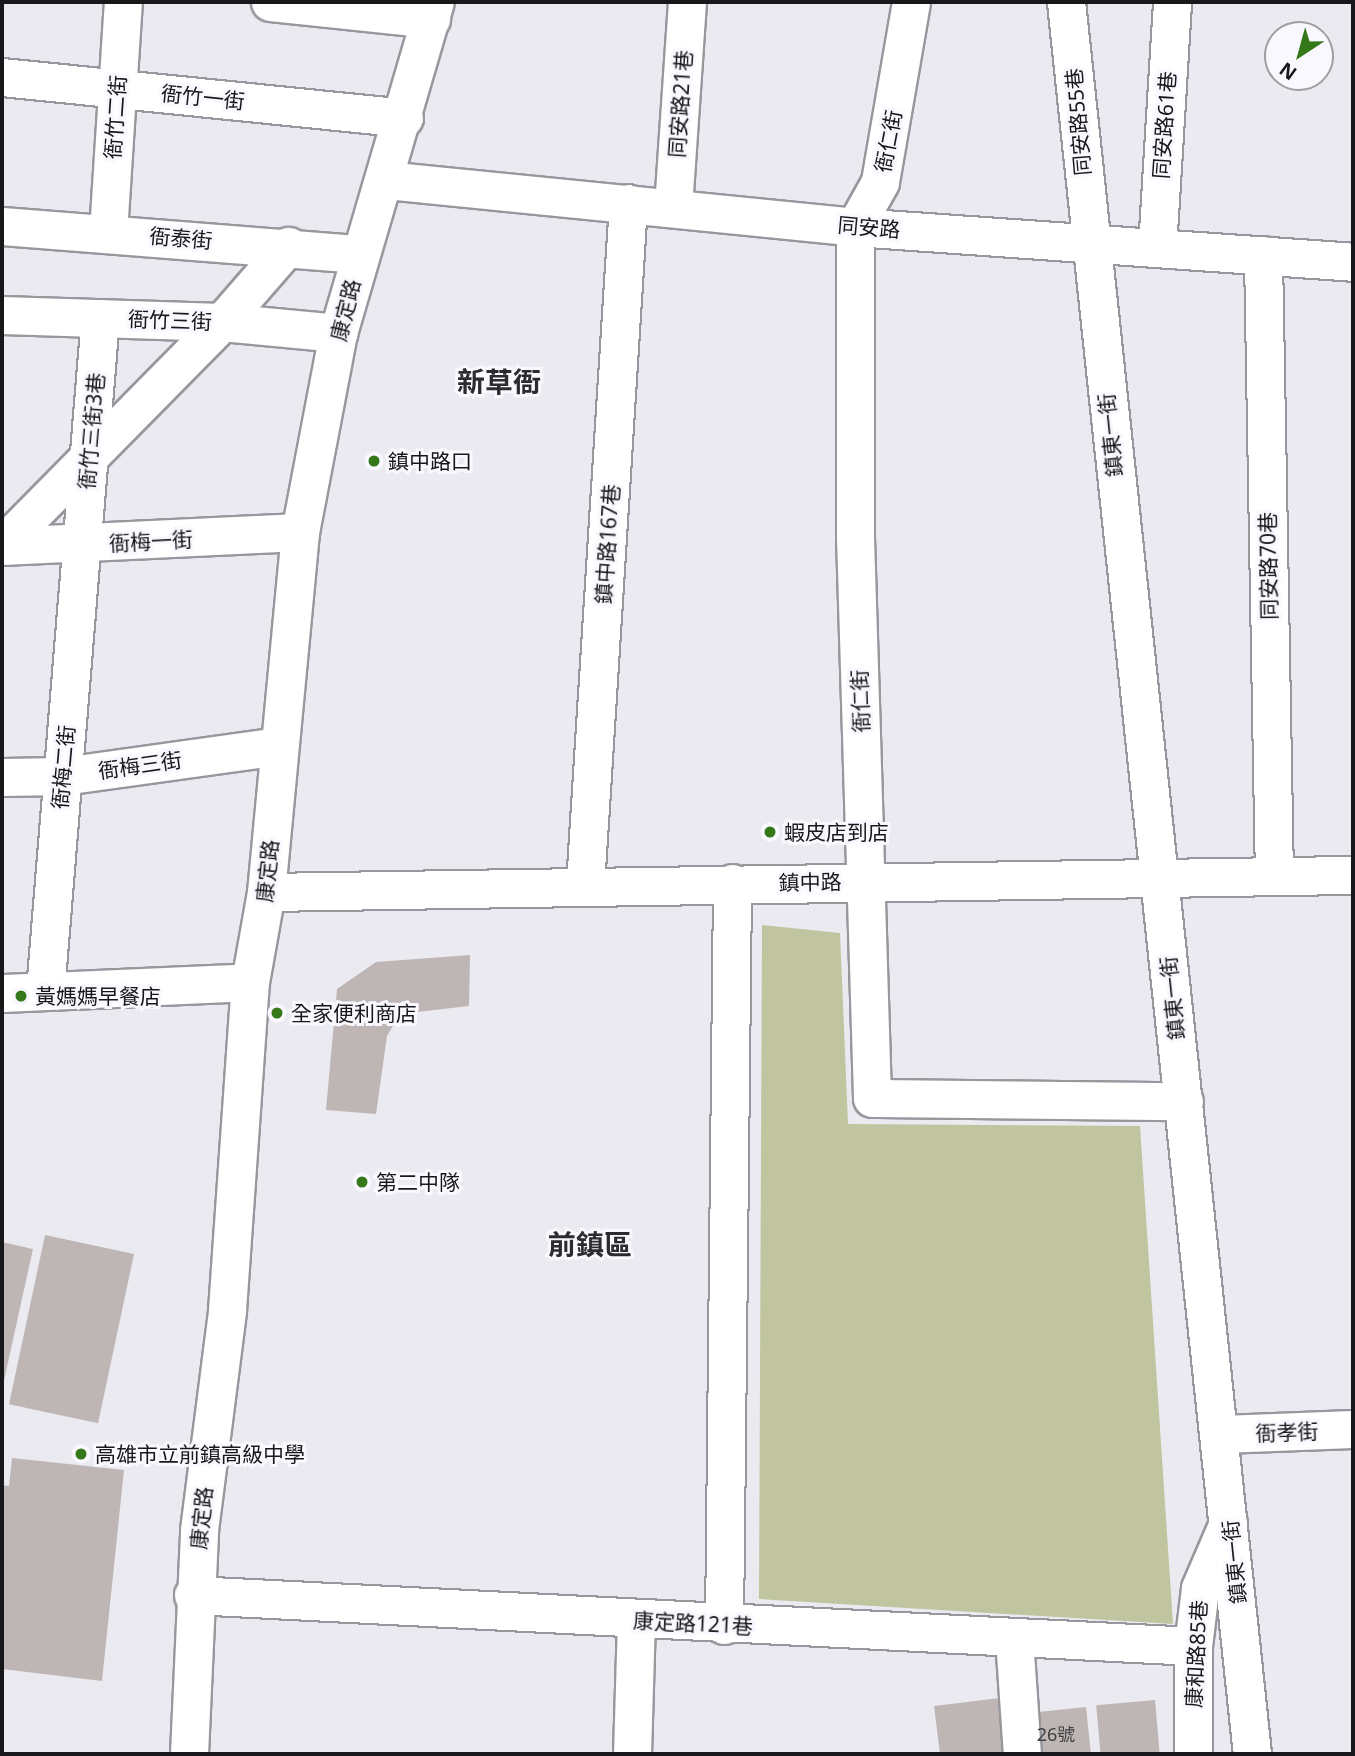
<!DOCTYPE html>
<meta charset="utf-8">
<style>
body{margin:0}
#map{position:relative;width:1355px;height:1756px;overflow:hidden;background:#ebeaf1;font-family:"Noto Sans","Noto Sans TC",sans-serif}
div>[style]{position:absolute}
.green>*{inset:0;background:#c0c49f}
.building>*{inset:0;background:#bdb6b5;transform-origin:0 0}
.roads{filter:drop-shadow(2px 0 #97979d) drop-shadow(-2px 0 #97979d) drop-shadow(0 2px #97979d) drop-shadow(0 -2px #97979d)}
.minor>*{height:37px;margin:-18.5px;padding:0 18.5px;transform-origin:18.5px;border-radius:18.5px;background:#fff}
.dots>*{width:19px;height:19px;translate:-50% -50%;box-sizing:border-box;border:4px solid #f8f8fe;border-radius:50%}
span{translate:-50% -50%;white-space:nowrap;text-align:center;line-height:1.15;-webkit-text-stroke:6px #f8f8fe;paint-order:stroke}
.number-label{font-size:18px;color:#414041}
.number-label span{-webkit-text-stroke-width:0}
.street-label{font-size:21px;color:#18181a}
.poi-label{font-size:21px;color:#18181a}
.left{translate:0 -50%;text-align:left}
.district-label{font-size:28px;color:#2c2b30;font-weight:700}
.frame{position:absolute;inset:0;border:4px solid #18181a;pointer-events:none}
.north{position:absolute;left:1264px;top:21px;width:70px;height:70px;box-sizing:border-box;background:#f8f8fe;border:2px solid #9e9ea3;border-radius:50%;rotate:216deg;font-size:19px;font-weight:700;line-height:28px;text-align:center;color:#18181a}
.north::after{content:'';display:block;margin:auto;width:24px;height:32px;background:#34781a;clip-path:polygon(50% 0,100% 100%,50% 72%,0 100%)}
</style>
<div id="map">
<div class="green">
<i style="clip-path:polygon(762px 925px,840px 933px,848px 1124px,1140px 1126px,1173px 1624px,759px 1599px)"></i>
</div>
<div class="building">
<i style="clip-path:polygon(470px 955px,469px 1006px,400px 1014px,387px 1036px,376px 1114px,326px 1110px,337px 989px,376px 962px)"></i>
<i style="left:45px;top:1235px;width:91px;height:173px;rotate:12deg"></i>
<i style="clip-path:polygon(2px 1242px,33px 1249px,3px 1385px,2px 1385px)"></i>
<i style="clip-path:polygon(12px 1458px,124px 1470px,102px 1681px,2px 1669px,2px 1485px,9px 1486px)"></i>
<i style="clip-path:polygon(1000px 1698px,1007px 1754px,940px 1754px,934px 1706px)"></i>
<i style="left:1155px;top:1700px;width:54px;height:59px;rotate:85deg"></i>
<i style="left:1086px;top:1707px;width:47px;height:59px;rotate:84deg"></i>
</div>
<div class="roads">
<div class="minor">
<i style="left:270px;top:2px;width:162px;rotate:6deg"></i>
<i style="left:911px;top:2px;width:183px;rotate:99.8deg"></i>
<i style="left:880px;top:182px;width:51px;rotate:119.1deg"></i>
<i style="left:855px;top:227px;width:310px;rotate:90deg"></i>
<i style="left:855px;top:537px;width:561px;rotate:88.26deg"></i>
<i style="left:872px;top:1098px;width:312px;rotate:0.6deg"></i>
<i style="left:1066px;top:2px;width:1762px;rotate:83.94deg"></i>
<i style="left:2px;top:77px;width:404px;rotate:5.8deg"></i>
<i style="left:385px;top:180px;width:472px;rotate:5.7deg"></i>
<i style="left:855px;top:227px;width:499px;rotate:4deg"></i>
<i style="left:673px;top:207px;width:205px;rotate:-86.1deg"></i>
<i style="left:2px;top:226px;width:359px;rotate:4.5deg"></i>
<i style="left:108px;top:232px;width:230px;rotate:-86.3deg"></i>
<i style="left:1157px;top:248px;width:246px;rotate:-86.5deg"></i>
<i style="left:1263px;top:255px;width:621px;rotate:88.99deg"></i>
<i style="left:2px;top:315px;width:220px;rotate:1.8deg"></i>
<i style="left:222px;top:322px;width:117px;rotate:5.4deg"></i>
<i style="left:2px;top:545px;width:313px;rotate:-45.4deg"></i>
<i style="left:222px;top:322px;width:101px;rotate:-49deg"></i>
<i style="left:2px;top:546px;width:298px;rotate:-2.7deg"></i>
<i style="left:2px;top:777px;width:61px;rotate:-0.9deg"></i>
<i style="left:63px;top:776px;width:217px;rotate:-7.9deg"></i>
<i style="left:585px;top:885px;width:683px;rotate:-86.39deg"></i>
<i style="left:266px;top:892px;width:1087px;rotate:-0.9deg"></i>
<i style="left:45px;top:991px;width:675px;rotate:-85.33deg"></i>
<i style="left:2px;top:993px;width:248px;rotate:-2.5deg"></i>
<i style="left:1221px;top:1434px;width:132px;rotate:-2.2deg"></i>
<i style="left:193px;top:1595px;width:1001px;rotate:2.92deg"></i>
<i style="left:724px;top:1625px;width:742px;rotate:-89.38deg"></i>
<i style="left:1014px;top:1638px;width:116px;rotate:86.1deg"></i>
<i style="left:189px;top:1754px;width:224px;rotate:-87.4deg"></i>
<i style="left:199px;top:1530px;width:222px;rotate:-82.7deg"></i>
<i style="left:227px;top:1310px;width:329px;rotate:-86deg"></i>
<i style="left:250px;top:982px;width:91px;rotate:-79.9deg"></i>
<i style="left:266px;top:892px;width:362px;rotate:-84.6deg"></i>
<i style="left:300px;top:532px;width:203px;rotate:-79.2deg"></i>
<i style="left:338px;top:333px;width:345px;rotate:-73.7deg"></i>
<i style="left:632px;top:1754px;width:134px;rotate:-88.3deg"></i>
<i style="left:1193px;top:1754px;width:108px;rotate:-90deg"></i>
<i style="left:1193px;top:1646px;width:58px;rotate:-83.1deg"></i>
<i style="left:1200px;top:1588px;width:71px;rotate:-66.7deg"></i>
</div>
</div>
<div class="dots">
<i style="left:374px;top:461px;background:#34781a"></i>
<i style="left:770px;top:832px;background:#34781a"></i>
<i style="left:21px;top:996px;background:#34781a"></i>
<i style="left:277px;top:1013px;background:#34781a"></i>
<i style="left:362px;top:1182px;background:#34781a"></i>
<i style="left:81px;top:1454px;background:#34781a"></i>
</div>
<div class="number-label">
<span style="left:1056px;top:1734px">26號</span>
</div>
<div class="street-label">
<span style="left:203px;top:97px;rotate:6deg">衙竹一街</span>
<span style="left:680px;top:104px;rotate:-86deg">同安路21巷</span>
<span style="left:115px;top:117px;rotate:-86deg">衙竹二街</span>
<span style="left:1078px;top:122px;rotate:-95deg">同安路55巷</span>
<span style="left:1164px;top:125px;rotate:-86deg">同安路61巷</span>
<span style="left:888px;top:141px;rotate:-79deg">衙仁街</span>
<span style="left:869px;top:227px;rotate:5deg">同安路</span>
<span style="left:181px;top:238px;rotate:5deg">衙泰街</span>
<span style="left:345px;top:310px;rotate:-76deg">康定路</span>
<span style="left:170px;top:320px;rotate:2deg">衙竹三街</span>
<span style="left:91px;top:431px;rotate:-85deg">衙竹三街3巷</span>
<span style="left:1110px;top:435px;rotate:-96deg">鎮東一街</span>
<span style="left:151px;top:541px;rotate:-3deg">衙梅一街</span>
<span style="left:607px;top:544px;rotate:-86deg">鎮中路167巷</span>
<span style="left:1268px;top:566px;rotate:-91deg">同安路70巷</span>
<span style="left:860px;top:701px;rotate:-92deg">衙仁街</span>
<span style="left:140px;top:765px;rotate:-8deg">衙梅三街</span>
<span style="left:63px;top:767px;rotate:-85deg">衙梅二街</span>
<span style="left:267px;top:871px;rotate:-84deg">康定路</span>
<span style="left:810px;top:882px;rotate:-1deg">鎮中路</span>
<span style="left:1172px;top:998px;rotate:-96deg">鎮東一街</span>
<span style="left:1287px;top:1432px;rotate:-2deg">衙孝街</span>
<span style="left:201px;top:1518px;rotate:-84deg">康定路</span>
<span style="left:1234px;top:1562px;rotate:-96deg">鎮東一街</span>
<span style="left:693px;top:1623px;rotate:3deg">康定路121巷</span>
<span style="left:1196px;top:1654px;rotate:-87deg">康和路85巷</span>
</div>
<div class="poi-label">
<span class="left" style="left:388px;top:461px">鎮中路口</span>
<span class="left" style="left:784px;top:832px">蝦皮店到店</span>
<span class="left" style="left:35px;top:996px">黃媽媽早餐店</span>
<span class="left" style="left:291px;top:1013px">全家便利商店</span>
<span class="left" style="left:376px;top:1182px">第二中隊</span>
<span class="left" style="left:95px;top:1454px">高雄市立前鎮高級中學</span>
</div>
<div class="district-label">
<span style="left:499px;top:381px">新草衙</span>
<span style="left:590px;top:1244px">前鎮區</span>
</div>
<div class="frame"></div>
<div class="north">N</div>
</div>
